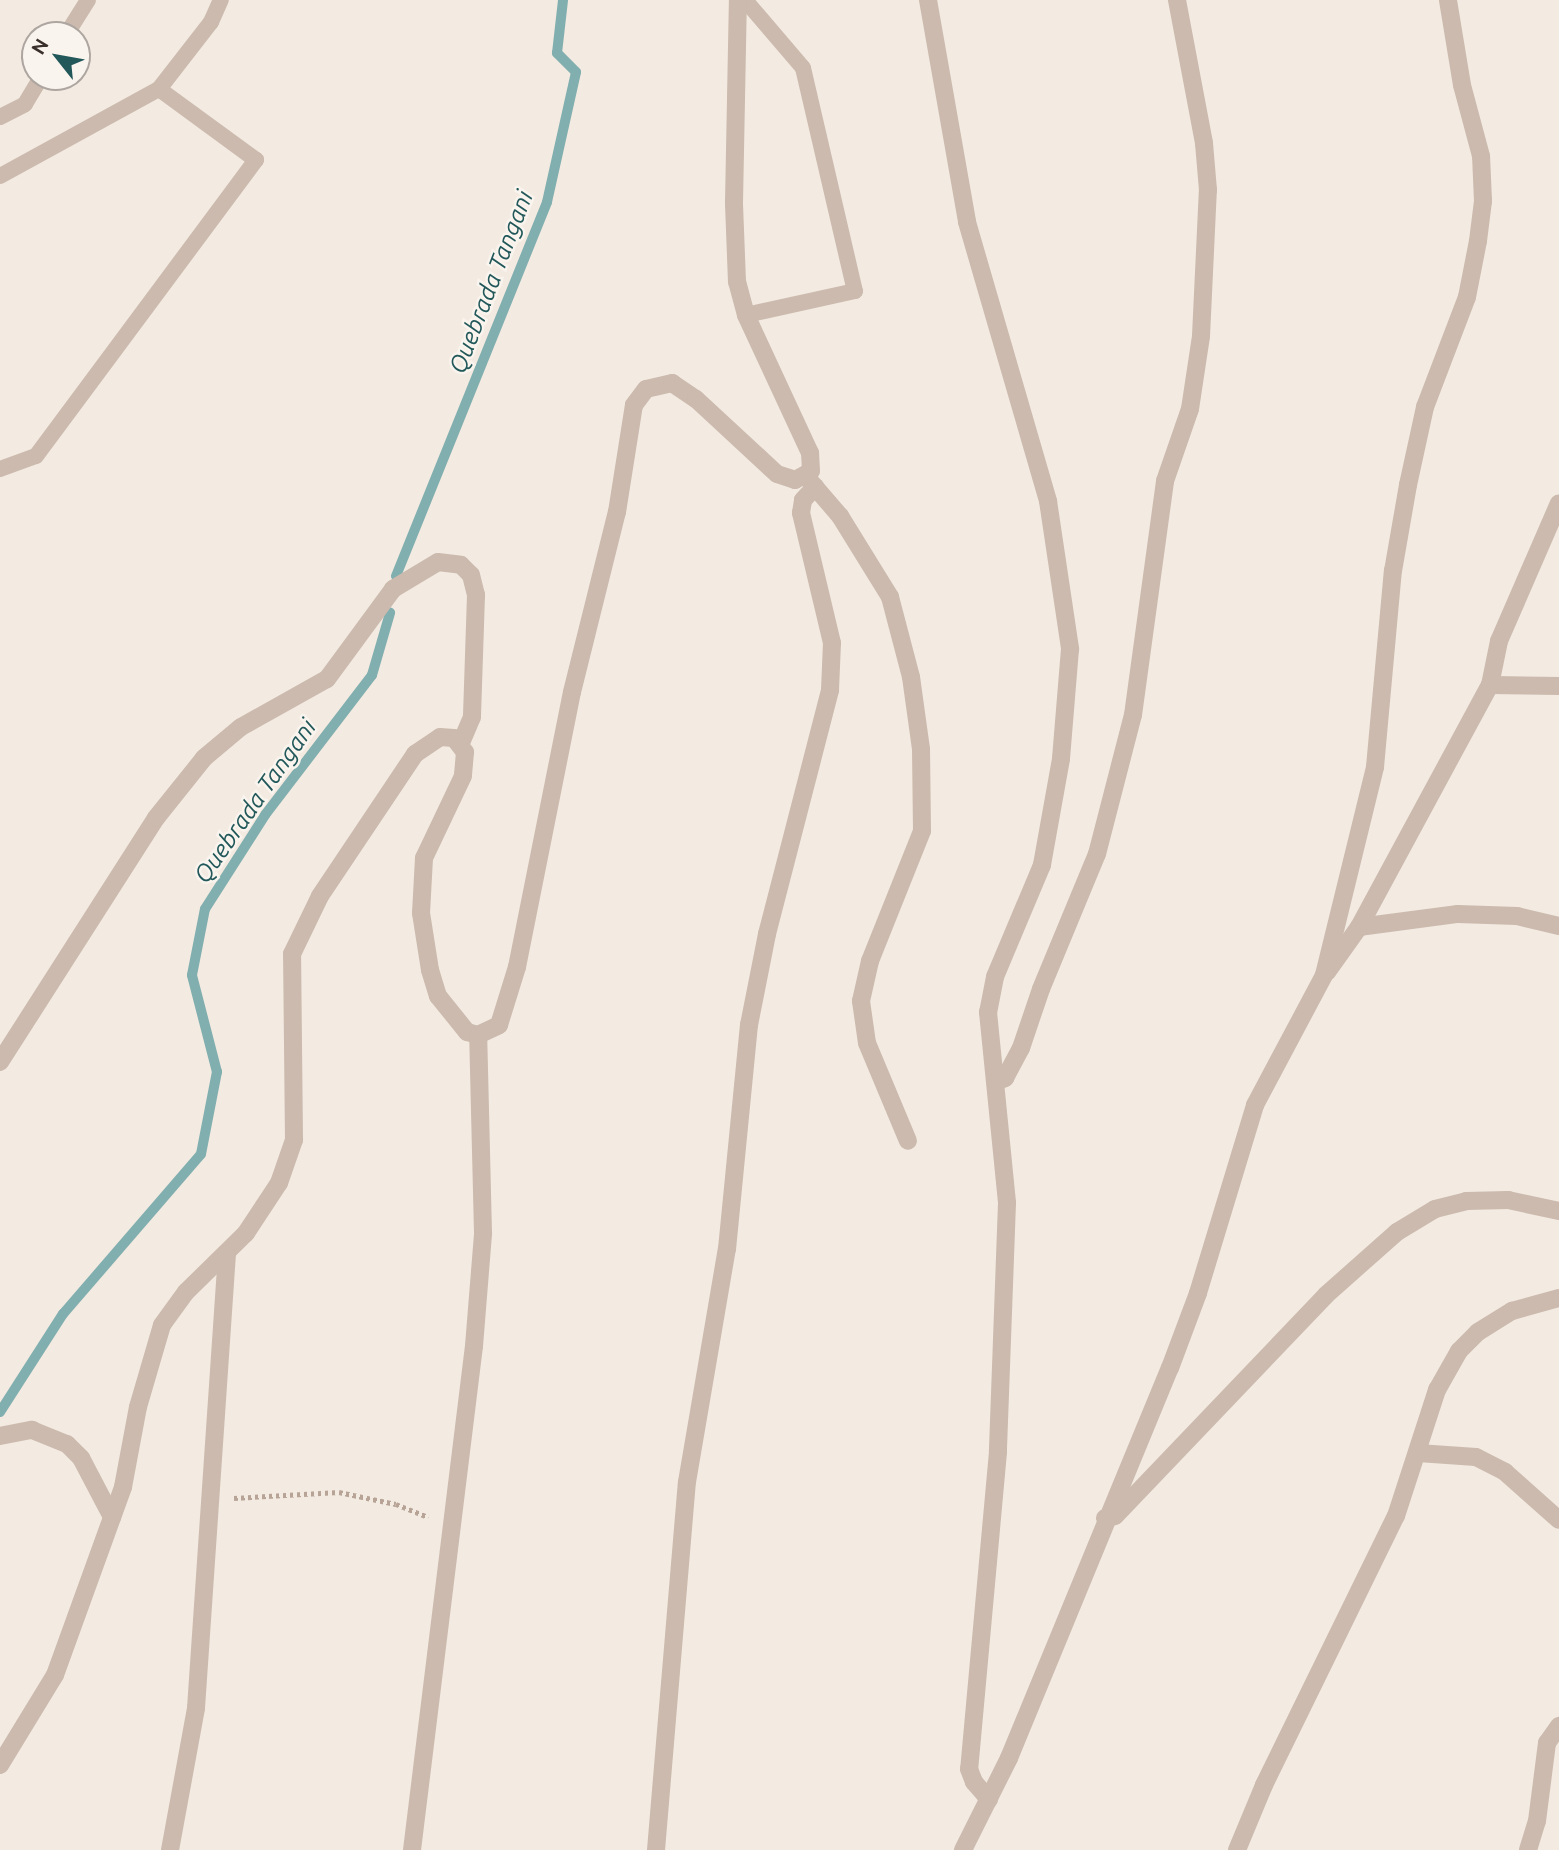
<!DOCTYPE html>
<style>
body{margin:0}
#map{position:relative;width:1559px;height:1850px;overflow:hidden;background:#f3eae1;font-family:Ubuntu,sans-serif}
div>[style]{position:absolute}
.stream>*{height:10px;margin:-5px;padding:0 5px;transform-origin:5px;border-radius:5px;background:#81afaf}
.path>*{height:4.5px;margin-top:-2.25px;transform-origin:0;background:repeating-linear-gradient(90deg,#b7a497 0 3.5px,transparent 0 7px)}
.service>*{height:16px;margin:-8px;padding:0 8px;transform-origin:8px;border-radius:8px;background:#cbbaad}
.minor>*{height:18px;margin:-9px;padding:0 9px;transform-origin:9px;border-radius:9px;background:#cbbaad}
span{translate:-50% -50%;white-space:nowrap;text-align:center;line-height:1.15;-webkit-text-stroke:5px #faf4ee;paint-order:stroke}
.water-label{font-size:24px;color:#22585a;font-style:italic}
.north{position:absolute;left:21px;top:21px;width:70px;height:70px;box-sizing:border-box;background:#faf4ee;border:2px solid #ada5a0;border-radius:50%;rotate:301deg;font-size:19px;font-weight:700;line-height:28px;text-align:center;color:#3a2f2b}
.north::after{content:'';display:block;margin:auto;width:24px;height:32px;background:#22585a;clip-path:polygon(50% 0,100% 100%,50% 72%,0 100%)}
</style>
<div id="map">
<div class="stream">
<i style="left:396px;top:576px;width:403px;rotate:-68deg"></i>
<i style="left:547px;top:202px;width:133px;rotate:-77.4deg"></i>
<i style="left:576px;top:72px;width:27px;rotate:-135deg"></i>
<i style="left:557px;top:53px;width:53px;rotate:-83.5deg"></i>
<i style="left:0;top:1412px;width:117px;rotate:-57.3deg"></i>
<i style="left:63px;top:1314px;width:211px;rotate:-49.2deg"></i>
<i style="left:201px;top:1154px;width:84px;rotate:-79deg"></i>
<i style="left:217px;top:1072px;width:100px;rotate:-104.5deg"></i>
<i style="left:192px;top:975px;width:67px;rotate:-78.9deg"></i>
<i style="left:205px;top:909px;width:112px;rotate:-57.4deg"></i>
<i style="left:265px;top:815px;width:176px;rotate:-52.6deg"></i>
<i style="left:372px;top:675px;width:65px;rotate:-73.8deg"></i>
</div>
<div class="path">
<i style="left:234px;top:1498px;width:105px;rotate:-3.3deg"></i>
<i style="left:339px;top:1492px;width:58px;rotate:11.9deg"></i>
<i style="left:396px;top:1504px;width:35px;rotate:22deg"></i>
</div>
<div class="service">
<i style="left:745px;top:0;width:89px;rotate:49.5deg"></i>
<i style="left:803px;top:68px;width:229px;rotate:76.9deg"></i>
<i style="left:855px;top:291px;width:112px;rotate:167.6deg"></i>
<i style="left:66px;top:35px;width:41px;rotate:-57.8deg"></i>
<i style="left:0;top:117px;width:28px;rotate:-27deg"></i>
<i style="left:25px;top:104px;width:31px;rotate:-59deg"></i>
<i style="left:0;top:176px;width:181px;rotate:-28.7deg"></i>
<i style="left:159px;top:89px;width:85px;rotate:-52.2deg"></i>
<i style="left:211px;top:22px;width:24px;rotate:-66deg"></i>
<i style="left:0;top:469px;width:38px;rotate:-20deg"></i>
<i style="left:36px;top:456px;width:369px;rotate:-53.4deg"></i>
<i style="left:256px;top:160px;width:120px;rotate:-143.8deg"></i>
</div>
<div class="minor">
<i style="left:928px;top:0;width:225px;rotate:80deg"></i>
<i style="left:967px;top:222px;width:291px;rotate:73.8deg"></i>
<i style="left:1048px;top:501px;width:150px;rotate:81.5deg"></i>
<i style="left:1070px;top:649px;width:110px;rotate:94.7deg"></i>
<i style="left:1061px;top:759px;width:108px;rotate:100.2deg"></i>
<i style="left:1042px;top:865px;width:121px;rotate:112.8deg"></i>
<i style="left:995px;top:977px;width:36px;rotate:101deg"></i>
<i style="left:988px;top:1012px;width:192px;rotate:84.3deg"></i>
<i style="left:1007px;top:1203px;width:249px;rotate:92.1deg"></i>
<i style="left:998px;top:1452px;width:318px;rotate:95.2deg"></i>
<i style="left:969px;top:1769px;width:14px;rotate:69deg"></i>
<i style="left:974px;top:1782px;width:23px;rotate:49deg"></i>
<i style="left:809px;top:480px;width:48px;rotate:49.3deg"></i>
<i style="left:840px;top:516px;width:95px;rotate:58.3deg"></i>
<i style="left:890px;top:597px;width:83px;rotate:75.3deg"></i>
<i style="left:911px;top:677px;width:73px;rotate:82.1deg"></i>
<i style="left:921px;top:749px;width:82px;rotate:89.3deg"></i>
<i style="left:922px;top:831px;width:140px;rotate:111.8deg"></i>
<i style="left:870px;top:961px;width:41px;rotate:102.7deg"></i>
<i style="left:861px;top:1001px;width:42px;rotate:81.9deg"></i>
<i style="left:867px;top:1043px;width:106px;rotate:67.3deg"></i>
<i style="left:1490px;top:685px;width:69px;rotate:0.8deg"></i>
<i style="left:1359px;top:927px;width:100px;rotate:-7.5deg"></i>
<i style="left:1458px;top:914px;width:59px;rotate:1.9deg"></i>
<i style="left:1517px;top:916px;width:43px;rotate:13.4deg"></i>
<i style="left:1327px;top:972px;width:55px;rotate:-54.6deg"></i>
<i style="left:1359px;top:927px;width:275px;rotate:-61.6deg"></i>
<i style="left:1490px;top:685px;width:45px;rotate:-78.4deg"></i>
<i style="left:1499px;top:641px;width:150px;rotate:-66.5deg"></i>
<i style="left:0;top:1062px;width:290px;rotate:-57.4deg"></i>
<i style="left:156px;top:818px;width:77px;rotate:-51.3deg"></i>
<i style="left:204px;top:758px;width:48px;rotate:-40deg"></i>
<i style="left:241px;top:727px;width:98px;rotate:-29.2deg"></i>
<i style="left:327px;top:679px;width:112px;rotate:-53.7deg"></i>
<i style="left:393px;top:589px;width:52px;rotate:-31deg"></i>
<i style="left:438px;top:562px;width:23px;rotate:7deg"></i>
<i style="left:461px;top:565px;width:14px;rotate:45deg"></i>
<i style="left:471px;top:575px;width:21px;rotate:76deg"></i>
<i style="left:476px;top:595px;width:122px;rotate:91.9deg"></i>
<i style="left:472px;top:717px;width:28px;rotate:113deg"></i>
<i style="left:998px;top:1081px;width:8px;rotate:-23deg"></i>
<i style="left:1005px;top:1078px;width:34px;rotate:-62deg"></i>
<i style="left:1021px;top:1048px;width:62px;rotate:-71.3deg"></i>
<i style="left:1041px;top:989px;width:146px;rotate:-67.5deg"></i>
<i style="left:1097px;top:854px;width:144px;rotate:-75.5deg"></i>
<i style="left:1133px;top:715px;width:236px;rotate:-82.2deg"></i>
<i style="left:1165px;top:481px;width:76px;rotate:-70.9deg"></i>
<i style="left:1190px;top:409px;width:74px;rotate:-81.4deg"></i>
<i style="left:1201px;top:336px;width:146px;rotate:-87.3deg"></i>
<i style="left:1208px;top:190px;width:47px;rotate:-94.9deg"></i>
<i style="left:1204px;top:143px;width:146px;rotate:-100.7deg"></i>
<i style="left:0;top:1436px;width:33px;rotate:-11deg"></i>
<i style="left:32px;top:1430px;width:38px;rotate:22deg"></i>
<i style="left:67px;top:1444px;width:20px;rotate:45deg"></i>
<i style="left:81px;top:1458px;width:67px;rotate:62.3deg"></i>
<i style="left:1418px;top:1453px;width:58px;rotate:3.9deg"></i>
<i style="left:1476px;top:1457px;width:33px;rotate:27deg"></i>
<i style="left:1505px;top:1472px;width:72px;rotate:41.6deg"></i>
<i style="left:1105px;top:1518px;width:10px;rotate:-11deg"></i>
<i style="left:1115px;top:1516px;width:306px;rotate:-46.3deg"></i>
<i style="left:1326px;top:1295px;width:95px;rotate:-41.6deg"></i>
<i style="left:1397px;top:1232px;width:44px;rotate:-31.2deg"></i>
<i style="left:1435px;top:1209px;width:32px;rotate:-14deg"></i>
<i style="left:1466px;top:1201px;width:42px;rotate:-1.4deg"></i>
<i style="left:1508px;top:1200px;width:52px;rotate:12.2deg"></i>
<i style="left:0;top:1765px;width:105px;rotate:-58.6deg"></i>
<i style="left:55px;top:1675px;width:200px;rotate:-70.1deg"></i>
<i style="left:123px;top:1487px;width:81px;rotate:-79.4deg"></i>
<i style="left:138px;top:1407px;width:85px;rotate:-73.7deg"></i>
<i style="left:162px;top:1325px;width:41px;rotate:-54deg"></i>
<i style="left:186px;top:1292px;width:84px;rotate:-44.5deg"></i>
<i style="left:246px;top:1233px;width:60px;rotate:-56.6deg"></i>
<i style="left:279px;top:1183px;width:46px;rotate:-70.8deg"></i>
<i style="left:294px;top:1140px;width:186px;rotate:-90.6deg"></i>
<i style="left:292px;top:954px;width:64px;rotate:-64.2deg"></i>
<i style="left:320px;top:896px;width:171px;rotate:-56.2deg"></i>
<i style="left:415px;top:754px;width:30px;rotate:-34deg"></i>
<i style="left:440px;top:737px;width:14px;rotate:4deg"></i>
<i style="left:454px;top:738px;width:18px;rotate:52deg"></i>
<i style="left:465px;top:752px;width:24px;rotate:95deg"></i>
<i style="left:463px;top:776px;width:91px;rotate:115.4deg"></i>
<i style="left:424px;top:858px;width:55px;rotate:93.1deg"></i>
<i style="left:421px;top:913px;width:58px;rotate:81deg"></i>
<i style="left:430px;top:970px;width:27px;rotate:73deg"></i>
<i style="left:438px;top:996px;width:46px;rotate:51.1deg"></i>
<i style="left:467px;top:1032px;width:11px;rotate:15deg"></i>
<i style="left:478px;top:1035px;width:23px;rotate:-25deg"></i>
<i style="left:499px;top:1025px;width:61px;rotate:-72.8deg"></i>
<i style="left:517px;top:967px;width:280px;rotate:-78.7deg"></i>
<i style="left:572px;top:692px;width:186px;rotate:-76deg"></i>
<i style="left:617px;top:512px;width:108px;rotate:-81deg"></i>
<i style="left:634px;top:405px;width:20px;rotate:-53deg"></i>
<i style="left:646px;top:389px;width:27px;rotate:-13deg"></i>
<i style="left:672px;top:383px;width:29px;rotate:34deg"></i>
<i style="left:696px;top:399px;width:110px;rotate:42.8deg"></i>
<i style="left:777px;top:474px;width:19px;rotate:18deg"></i>
<i style="left:795px;top:480px;width:18px;rotate:-29deg"></i>
<i style="left:811px;top:471px;width:18px;rotate:-93deg"></i>
<i style="left:810px;top:453px;width:152px;rotate:-114.9deg"></i>
<i style="left:746px;top:315px;width:34px;rotate:-105deg"></i>
<i style="left:737px;top:282px;width:79px;rotate:-92.2deg"></i>
<i style="left:734px;top:203px;width:203px;rotate:-88.9deg"></i>
<i style="left:170px;top:1850px;width:144px;rotate:-79.6deg"></i>
<i style="left:196px;top:1708px;width:455px;rotate:-86.1deg"></i>
<i style="left:412px;top:1850px;width:508px;rotate:-82.99deg"></i>
<i style="left:474px;top:1346px;width:113px;rotate:-85.4deg"></i>
<i style="left:483px;top:1233px;width:198px;rotate:-91.4deg"></i>
<i style="left:656px;top:1850px;width:369px;rotate:-85.2deg"></i>
<i style="left:687px;top:1482px;width:236px;rotate:-80.3deg"></i>
<i style="left:727px;top:1249px;width:225px;rotate:-84.4deg"></i>
<i style="left:749px;top:1025px;width:93px;rotate:-78.8deg"></i>
<i style="left:767px;top:934px;width:252px;rotate:-75.5deg"></i>
<i style="left:830px;top:690px;width:47px;rotate:-87.6deg"></i>
<i style="left:832px;top:643px;width:134px;rotate:-103.4deg"></i>
<i style="left:801px;top:513px;width:13px;rotate:-81deg"></i>
<i style="left:803px;top:500px;width:18px;rotate:-47deg"></i>
<i style="left:963px;top:1850px;width:103px;rotate:-63.4deg"></i>
<i style="left:1009px;top:1758px;width:422px;rotate:-67.6deg"></i>
<i style="left:1170px;top:1368px;width:80px;rotate:-69.5deg"></i>
<i style="left:1198px;top:1293px;width:196px;rotate:-73.1deg"></i>
<i style="left:1255px;top:1105px;width:147px;rotate:-62deg"></i>
<i style="left:1324px;top:975px;width:214px;rotate:-76.2deg"></i>
<i style="left:1375px;top:767px;width:197px;rotate:-84.8deg"></i>
<i style="left:1393px;top:571px;width:87px;rotate:-80.1deg"></i>
<i style="left:1408px;top:485px;width:80px;rotate:-77.7deg"></i>
<i style="left:1425px;top:407px;width:118px;rotate:-69.1deg"></i>
<i style="left:1467px;top:297px;width:57px;rotate:-78.9deg"></i>
<i style="left:1478px;top:241px;width:40px;rotate:-82.9deg"></i>
<i style="left:1483px;top:201px;width:45px;rotate:-92.5deg"></i>
<i style="left:1481px;top:156px;width:73px;rotate:-105deg"></i>
<i style="left:1462px;top:85px;width:86px;rotate:-99.4deg"></i>
<i style="left:1237px;top:1850px;width:70px;rotate:-67.4deg"></i>
<i style="left:1264px;top:1785px;width:300px;rotate:-63.9deg"></i>
<i style="left:1396px;top:1516px;width:133px;rotate:-72deg"></i>
<i style="left:1437px;top:1390px;width:45px;rotate:-60.6deg"></i>
<i style="left:1459px;top:1351px;width:27px;rotate:-45deg"></i>
<i style="left:1478px;top:1332px;width:40px;rotate:-32deg"></i>
<i style="left:1512px;top:1311px;width:49px;rotate:-15.5deg"></i>
<i style="left:1528px;top:1850px;width:30px;rotate:-73deg"></i>
<i style="left:1537px;top:1821px;width:79px;rotate:-82.7deg"></i>
<i style="left:1547px;top:1743px;width:21px;rotate:-55deg"></i>
</div>
<div class="water-label">
<span style="left:491px;top:282px;rotate:-69deg">Quebrada Tangani</span>
<span style="left:255px;top:801px;rotate:-55deg">Quebrada Tangani</span>
</div>
<div class="north">N</div>
</div>
